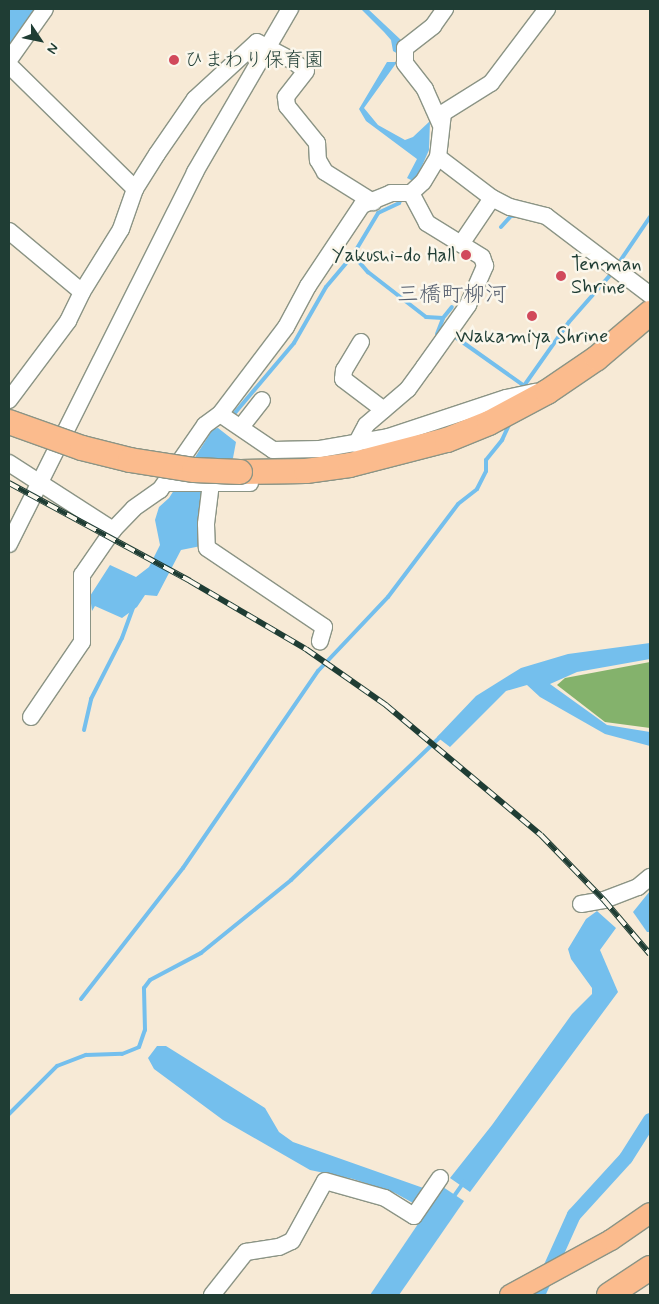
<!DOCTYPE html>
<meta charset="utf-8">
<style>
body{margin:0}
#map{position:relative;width:659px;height:1304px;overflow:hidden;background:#f7ead6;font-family:Mynerve,"Klee One",sans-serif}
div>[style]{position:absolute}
.forest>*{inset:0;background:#84b26c}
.water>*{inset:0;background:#74bfed}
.stream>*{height:4px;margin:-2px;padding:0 2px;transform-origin:2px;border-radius:2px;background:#74bfed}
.canal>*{height:14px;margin:-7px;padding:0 7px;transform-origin:7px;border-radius:7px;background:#74bfed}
.roads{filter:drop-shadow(1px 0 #8b9485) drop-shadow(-1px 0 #8b9485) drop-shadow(0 1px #8b9485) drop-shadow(0 -1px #8b9485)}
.minor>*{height:16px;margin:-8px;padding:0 8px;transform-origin:8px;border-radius:8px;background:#fff}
.major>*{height:20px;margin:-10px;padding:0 10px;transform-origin:10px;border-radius:10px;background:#fbbb8d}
.highway>*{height:24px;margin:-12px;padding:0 12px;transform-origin:12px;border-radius:12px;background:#fbbb8d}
.rail>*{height:5.5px;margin-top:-2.75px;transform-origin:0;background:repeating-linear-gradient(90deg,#fbf7ec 0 11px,#1f3d34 0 22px);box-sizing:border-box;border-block:1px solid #1f3d34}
.bridges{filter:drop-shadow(1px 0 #8b9485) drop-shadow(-1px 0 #8b9485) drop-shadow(0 1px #8b9485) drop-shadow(0 -1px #8b9485)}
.highway-bridge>*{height:24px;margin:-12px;padding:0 12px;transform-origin:12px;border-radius:12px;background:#fbbb8d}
.dots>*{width:14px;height:14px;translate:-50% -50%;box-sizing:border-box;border:2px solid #fbf7ec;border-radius:50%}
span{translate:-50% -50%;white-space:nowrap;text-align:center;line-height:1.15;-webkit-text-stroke:5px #fbf7ec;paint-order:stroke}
.poi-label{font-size:20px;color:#1f3d34}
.left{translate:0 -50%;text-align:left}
.right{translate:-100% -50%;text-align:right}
.quarter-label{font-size:22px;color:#555e6e}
.frame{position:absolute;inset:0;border:10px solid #1f3d34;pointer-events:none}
.north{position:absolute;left:15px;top:15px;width:50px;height:50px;-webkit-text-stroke:4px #fbf7ec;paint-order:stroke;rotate:124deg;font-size:14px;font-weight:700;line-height:20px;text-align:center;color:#1f3d34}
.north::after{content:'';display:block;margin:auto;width:18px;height:22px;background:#1f3d34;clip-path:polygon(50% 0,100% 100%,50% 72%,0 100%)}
</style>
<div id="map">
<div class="forest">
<i style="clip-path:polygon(650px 662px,650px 728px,605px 722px,557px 685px,565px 678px)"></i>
</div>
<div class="water">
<i style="clip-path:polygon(9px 9px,36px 9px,9px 47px)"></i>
<i style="clip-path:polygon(361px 9px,368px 9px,401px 40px,398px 54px,393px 51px,391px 40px,384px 32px)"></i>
<i style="clip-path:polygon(387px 62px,397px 62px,364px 108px,378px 125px,405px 140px,413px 137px,430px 121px,429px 150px,415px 182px,407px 178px,417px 159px,366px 121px,359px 109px)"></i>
<i style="clip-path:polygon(218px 428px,236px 442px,233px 458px,204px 500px,201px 546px,181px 550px,157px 596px,145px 595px,137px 607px,122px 618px,95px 606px,92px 611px,90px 596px,110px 565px,136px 577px,149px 567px,160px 545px,155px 520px,159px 507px,169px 498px,213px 429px)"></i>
<i style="clip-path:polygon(650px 643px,650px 659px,577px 672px,550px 684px,607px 725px,650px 732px,650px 746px,605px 734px,540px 697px,527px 685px,506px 691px,450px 747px,437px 737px,476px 696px,521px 668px,568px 654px)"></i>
<i style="clip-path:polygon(650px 891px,650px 932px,647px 932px,633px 912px)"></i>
<i style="clip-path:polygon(597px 911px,616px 928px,600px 950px,618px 992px,470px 1192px,450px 1178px,492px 1125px,572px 1014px,592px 994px,592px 988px,571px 959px,568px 949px,586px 919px)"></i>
<i style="clip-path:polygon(157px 1046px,166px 1046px,265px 1108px,279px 1132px,293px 1142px,429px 1190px,413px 1203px,395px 1193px,353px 1179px,310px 1170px,223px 1120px,154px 1069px,148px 1058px)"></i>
<i style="clip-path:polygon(443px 1187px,464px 1201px,399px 1295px,370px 1295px)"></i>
</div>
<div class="stream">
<i style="left:501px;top:227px;width:15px;rotate:-48deg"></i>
<i style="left:511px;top:216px;width:6px"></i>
<i style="left:353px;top:255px;width:23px;rotate:49deg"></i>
<i style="left:368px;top:272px;width:73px;rotate:37.8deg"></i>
<i style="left:426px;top:317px;width:17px;rotate:3deg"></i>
<i style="left:443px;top:318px;width:14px;rotate:-51deg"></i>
<i style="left:618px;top:264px;width:57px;rotate:-55.8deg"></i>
<i style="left:437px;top:334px;width:17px;rotate:-69deg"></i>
<i style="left:451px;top:334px;width:88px;rotate:35.3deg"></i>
<i style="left:521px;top:390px;width:83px;rotate:-54.8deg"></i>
<i style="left:569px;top:322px;width:67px;rotate:-48.7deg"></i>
<i style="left:234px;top:414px;width:93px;rotate:-49.8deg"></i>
<i style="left:294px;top:343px;width:64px;rotate:-60.3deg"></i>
<i style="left:326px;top:287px;width:42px;rotate:-49.8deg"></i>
<i style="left:353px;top:255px;width:49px;rotate:-59.2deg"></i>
<i style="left:378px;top:213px;width:23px;rotate:-25deg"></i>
<i style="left:399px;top:203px;width:7px;rotate:-63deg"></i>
<i style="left:84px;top:730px;width:32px;rotate:-77deg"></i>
<i style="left:91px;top:699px;width:68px;rotate:-63.1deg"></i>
<i style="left:122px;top:638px;width:33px;rotate:-70deg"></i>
<i style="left:81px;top:999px;width:166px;rotate:-52.1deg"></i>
<i style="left:183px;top:868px;width:239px;rotate:-55.6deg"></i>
<i style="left:318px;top:671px;width:102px;rotate:-46.6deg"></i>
<i style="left:388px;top:597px;width:116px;rotate:-53deg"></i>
<i style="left:458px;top:504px;width:24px;rotate:-38deg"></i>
<i style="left:477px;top:489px;width:20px;rotate:-63deg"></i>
<i style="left:486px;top:471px;width:11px;rotate:-90deg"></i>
<i style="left:486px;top:460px;width:26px;rotate:-51deg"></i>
<i style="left:502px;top:440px;width:21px;rotate:-65deg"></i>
<i style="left:9px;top:1114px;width:68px;rotate:-45deg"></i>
<i style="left:57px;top:1066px;width:31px;rotate:-21deg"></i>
<i style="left:86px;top:1055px;width:36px;rotate:-2deg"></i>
<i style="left:122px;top:1054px;width:18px;rotate:-22deg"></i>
<i style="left:139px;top:1047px;width:18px;rotate:-71deg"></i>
<i style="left:145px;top:1030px;width:42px;rotate:-91.4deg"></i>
<i style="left:144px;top:988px;width:10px;rotate:-53deg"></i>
<i style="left:150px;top:980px;width:58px;rotate:-27.9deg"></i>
<i style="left:201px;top:953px;width:116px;rotate:-39deg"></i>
<i style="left:291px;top:880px;width:208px;rotate:-43.8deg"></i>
<i style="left:452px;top:1199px;width:21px;rotate:-55deg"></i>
</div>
<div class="canal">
<i style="left:538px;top:1295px;width:88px;rotate:-65.8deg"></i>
<i style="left:574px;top:1215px;width:77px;rotate:-47.6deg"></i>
<i style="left:626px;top:1158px;width:45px;rotate:-57.7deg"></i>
</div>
<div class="roads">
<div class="minor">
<i style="left:9px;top:60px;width:62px;rotate:-54.8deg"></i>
<i style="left:9px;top:65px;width:177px;rotate:44.5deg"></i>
<i style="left:440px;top:123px;width:37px;rotate:-114deg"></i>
<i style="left:425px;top:89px;width:33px;rotate:-128deg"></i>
<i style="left:405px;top:63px;width:15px;rotate:-90deg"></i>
<i style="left:405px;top:48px;width:36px;rotate:-38deg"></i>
<i style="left:433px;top:26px;width:21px;rotate:-55deg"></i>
<i style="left:438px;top:157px;width:68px;rotate:37.2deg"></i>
<i style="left:492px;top:198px;width:20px;rotate:27deg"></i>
<i style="left:510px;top:207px;width:37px;rotate:14deg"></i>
<i style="left:546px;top:216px;width:131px;rotate:37.2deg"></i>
<i style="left:9px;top:231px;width:95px;rotate:39.9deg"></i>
<i style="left:461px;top:244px;width:55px;rotate:-56deg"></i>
<i style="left:361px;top:342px;width:33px;rotate:121deg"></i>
<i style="left:344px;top:370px;width:9px;rotate:96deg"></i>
<i style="left:343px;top:379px;width:51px;rotate:37.1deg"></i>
<i style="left:9px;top:400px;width:99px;rotate:-53.2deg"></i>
<i style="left:68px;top:321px;width:32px;rotate:-64deg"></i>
<i style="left:82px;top:292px;width:74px;rotate:-58.2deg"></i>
<i style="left:121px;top:229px;width:42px;rotate:-70.7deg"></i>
<i style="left:135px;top:189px;width:41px;rotate:-57.8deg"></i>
<i style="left:157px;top:154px;width:67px;rotate:-55.4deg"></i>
<i style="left:195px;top:99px;width:84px;rotate:-42.6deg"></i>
<i style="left:257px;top:42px;width:41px;rotate:27.8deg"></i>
<i style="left:293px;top:61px;width:16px;rotate:38deg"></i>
<i style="left:306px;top:71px;width:33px;rotate:128deg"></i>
<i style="left:286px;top:97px;width:9px;rotate:84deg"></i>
<i style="left:287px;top:106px;width:48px;rotate:51deg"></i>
<i style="left:317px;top:143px;width:17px;rotate:87deg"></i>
<i style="left:318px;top:160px;width:14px;rotate:60deg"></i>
<i style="left:325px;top:172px;width:57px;rotate:32deg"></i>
<i style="left:220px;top:414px;width:64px;rotate:34.2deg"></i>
<i style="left:273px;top:450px;width:47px;rotate:-1.2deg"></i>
<i style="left:320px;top:449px;width:69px;rotate:-10deg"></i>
<i style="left:388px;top:437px;width:124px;rotate:-18.3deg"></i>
<i style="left:506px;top:398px;width:30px;rotate:-12deg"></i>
<i style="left:241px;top:427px;width:34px;rotate:-52deg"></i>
<i style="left:356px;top:444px;width:21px;rotate:-62deg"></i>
<i style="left:366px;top:425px;width:55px;rotate:-40.6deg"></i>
<i style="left:408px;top:389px;width:27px;rotate:-54deg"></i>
<i style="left:424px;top:367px;width:76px;rotate:-54.6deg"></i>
<i style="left:468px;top:305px;width:43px;rotate:-66.4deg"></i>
<i style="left:485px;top:266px;width:9px;rotate:-108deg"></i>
<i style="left:482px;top:257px;width:65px;rotate:-148.3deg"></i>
<i style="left:427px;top:223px;width:34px;rotate:-118deg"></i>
<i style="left:9px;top:463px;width:124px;rotate:32.8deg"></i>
<i style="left:166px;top:483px;width:84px"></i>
<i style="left:211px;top:483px;width:41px;rotate:97deg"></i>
<i style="left:206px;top:524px;width:24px;rotate:88deg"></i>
<i style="left:207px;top:548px;width:141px;rotate:34deg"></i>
<i style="left:324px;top:627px;width:15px;rotate:106deg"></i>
<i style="left:9px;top:544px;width:416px;rotate:-63.4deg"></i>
<i style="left:195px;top:172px;width:189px;rotate:-59.8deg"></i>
<i style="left:31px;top:717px;width:91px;rotate:-55.8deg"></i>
<i style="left:82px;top:642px;width:67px;rotate:-90deg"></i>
<i style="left:82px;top:575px;width:55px;rotate:-55.4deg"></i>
<i style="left:113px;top:530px;width:30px;rotate:-46deg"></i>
<i style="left:134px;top:508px;width:32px;rotate:-35deg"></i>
<i style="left:160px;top:490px;width:79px;rotate:-55.3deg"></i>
<i style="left:205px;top:425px;width:19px;rotate:-36deg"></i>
<i style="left:220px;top:414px;width:109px;rotate:-52.8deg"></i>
<i style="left:286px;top:327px;width:47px;rotate:-61.8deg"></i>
<i style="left:308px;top:286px;width:97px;rotate:-56.3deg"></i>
<i style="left:362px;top:205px;width:31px;rotate:-22deg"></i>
<i style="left:391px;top:193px;width:20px"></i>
<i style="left:411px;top:193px;width:16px;rotate:-43deg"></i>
<i style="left:423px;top:182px;width:29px;rotate:-59deg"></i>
<i style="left:438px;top:157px;width:44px;rotate:-83.5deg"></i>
<i style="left:443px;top:113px;width:57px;rotate:-32deg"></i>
<i style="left:491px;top:83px;width:93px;rotate:-52.9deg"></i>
<i style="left:581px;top:904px;width:23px;rotate:-10deg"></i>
<i style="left:604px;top:900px;width:36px;rotate:-21deg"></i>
<i style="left:638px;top:887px;width:16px;rotate:-40deg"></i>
<i style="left:212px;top:1295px;width:55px;rotate:-51.7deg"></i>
<i style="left:246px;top:1252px;width:33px;rotate:-9deg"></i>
<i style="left:279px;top:1247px;width:14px;rotate:-25deg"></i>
<i style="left:292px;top:1241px;width:68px;rotate:-61.2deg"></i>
<i style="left:325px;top:1181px;width:62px;rotate:15.8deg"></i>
<i style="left:385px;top:1198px;width:34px;rotate:32deg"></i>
<i style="left:414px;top:1216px;width:46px;rotate:-55.6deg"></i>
</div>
<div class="major">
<i style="left:510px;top:1295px;width:115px;rotate:-28.6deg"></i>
<i style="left:611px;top:1240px;width:47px;rotate:-34.7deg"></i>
</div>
<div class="highway">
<i style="left:240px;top:472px;width:66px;rotate:-0.9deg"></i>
<i style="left:306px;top:471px;width:44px;rotate:-7.8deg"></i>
<i style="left:350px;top:465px;width:100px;rotate:-14.5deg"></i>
<i style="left:447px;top:440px;width:45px;rotate:-22deg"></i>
<i style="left:489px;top:423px;width:66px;rotate:-28.1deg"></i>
<i style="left:547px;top:392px;width:60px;rotate:-34.2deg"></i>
<i style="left:597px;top:358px;width:70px;rotate:-40.3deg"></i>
<i style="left:609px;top:1295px;width:49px;rotate:-33.4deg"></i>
</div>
</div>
<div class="rail">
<i style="left:9px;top:483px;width:206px;rotate:28.4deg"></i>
<i style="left:190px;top:581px;width:134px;rotate:30.4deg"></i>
<i style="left:306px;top:649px;width:98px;rotate:35deg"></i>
<i style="left:386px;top:705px;width:202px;rotate:40deg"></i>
<i style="left:541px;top:835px;width:91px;rotate:45.9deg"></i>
<i style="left:604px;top:900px;width:71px;rotate:49.6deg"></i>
</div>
<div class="bridges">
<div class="highway-bridge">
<i style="left:9px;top:422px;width:77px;rotate:19.6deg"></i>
<i style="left:82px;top:448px;width:49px;rotate:14deg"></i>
<i style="left:130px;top:460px;width:65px;rotate:8.9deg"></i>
<i style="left:194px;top:470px;width:46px;rotate:2.5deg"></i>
</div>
</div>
<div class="dots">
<i style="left:174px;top:60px;background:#d1495b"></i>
<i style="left:466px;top:255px;background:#d1495b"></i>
<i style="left:561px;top:276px;background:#d1495b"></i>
<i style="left:532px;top:316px;background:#d1495b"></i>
</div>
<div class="poi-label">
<span class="left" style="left:184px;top:60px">ひまわり保育園</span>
<span class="right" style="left:456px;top:255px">Yakushi-do Hall</span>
<span class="left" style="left:571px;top:276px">Tenman<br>Shrine</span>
<span style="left:532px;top:336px">Wakamiya Shrine</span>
</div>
<div class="quarter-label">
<span style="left:452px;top:296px">三橋町柳河</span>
</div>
<div class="frame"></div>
<div class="north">N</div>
</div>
